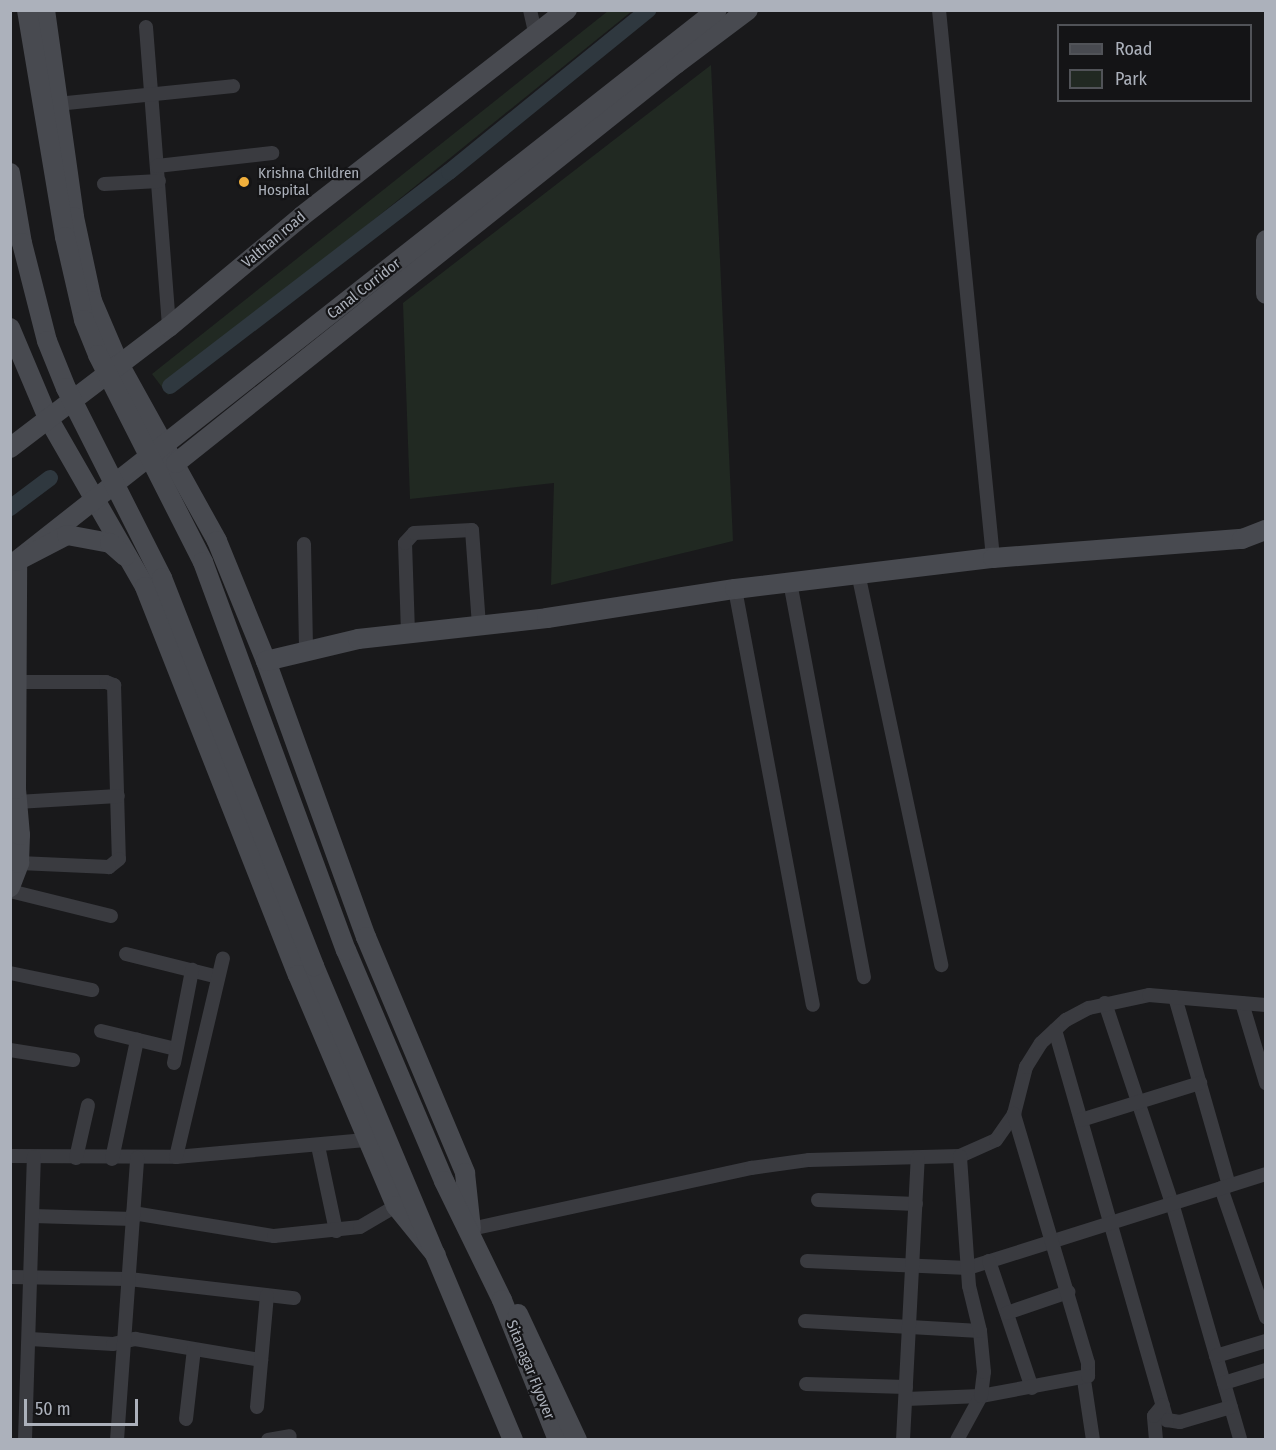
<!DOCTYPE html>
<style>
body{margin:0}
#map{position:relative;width:1276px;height:1450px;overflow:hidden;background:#19191b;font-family:"Fira Sans Condensed",sans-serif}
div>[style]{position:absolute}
.green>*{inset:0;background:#212922}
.canal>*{height:16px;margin:-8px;padding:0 8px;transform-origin:8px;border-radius:8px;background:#2f383f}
.street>*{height:14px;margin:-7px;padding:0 7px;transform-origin:7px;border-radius:7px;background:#3a3b40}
.secondary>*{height:20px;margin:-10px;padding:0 10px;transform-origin:10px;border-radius:10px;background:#484a50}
.secondary-bridge>*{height:20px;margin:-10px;padding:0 10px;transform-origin:10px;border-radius:10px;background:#484a50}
.dots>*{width:16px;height:16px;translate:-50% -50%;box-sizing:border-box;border:3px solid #141416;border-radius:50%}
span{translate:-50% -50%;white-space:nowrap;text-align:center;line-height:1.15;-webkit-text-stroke:4.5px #141416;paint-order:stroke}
.poi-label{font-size:15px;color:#acb1bb}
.left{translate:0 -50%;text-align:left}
.street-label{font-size:15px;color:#acb1bb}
.frame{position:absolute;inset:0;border:12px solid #acb1bb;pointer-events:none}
.legend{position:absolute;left:1057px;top:24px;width:195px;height:78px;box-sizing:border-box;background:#141416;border:2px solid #515358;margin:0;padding:8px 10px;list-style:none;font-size:18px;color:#acb1bb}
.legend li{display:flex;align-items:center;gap:12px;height:30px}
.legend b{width:30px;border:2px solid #515358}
.scale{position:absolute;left:24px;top:1399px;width:114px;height:27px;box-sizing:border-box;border:3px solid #acb1bb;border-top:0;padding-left:8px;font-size:18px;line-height:21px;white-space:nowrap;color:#acb1bb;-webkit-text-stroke:4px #141416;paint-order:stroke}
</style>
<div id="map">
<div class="green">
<i style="clip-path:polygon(608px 11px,632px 11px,246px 323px,168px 395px,152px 374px)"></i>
<i style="clip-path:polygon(711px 65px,733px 541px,551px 585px,554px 483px,410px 499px,403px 303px)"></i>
</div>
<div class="canal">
<i style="left:170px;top:386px;width:352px;rotate:-37.5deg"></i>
<i style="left:449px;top:172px;width:257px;rotate:-39.1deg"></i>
<i style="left:10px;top:508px;width:50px;rotate:-36.9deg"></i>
</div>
<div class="street">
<i style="left:530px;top:10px;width:26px;rotate:77deg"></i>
<i style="left:939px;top:10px;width:551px;rotate:84.37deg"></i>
<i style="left:146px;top:27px;width:301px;rotate:85.6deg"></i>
<i style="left:57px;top:104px;width:177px;rotate:-5.8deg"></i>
<i style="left:157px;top:166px;width:116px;rotate:-6.4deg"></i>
<i style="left:104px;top:184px;width:55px;rotate:-3.1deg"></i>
<i style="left:304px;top:544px;width:105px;rotate:88.9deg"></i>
<i style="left:858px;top:573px;width:401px;rotate:78deg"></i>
<i style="left:790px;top:582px;width:402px;rotate:79.4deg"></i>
<i style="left:735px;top:589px;width:423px;rotate:79.4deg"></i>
<i style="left:408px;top:633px;width:90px;rotate:-91.9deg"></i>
<i style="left:405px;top:543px;width:13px;rotate:-48deg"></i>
<i style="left:414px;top:533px;width:58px;rotate:-3deg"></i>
<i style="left:472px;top:530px;width:96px;rotate:85.8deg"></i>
<i style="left:17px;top:682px;width:89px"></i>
<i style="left:106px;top:682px;width:9px;rotate:21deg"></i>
<i style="left:114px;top:685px;width:174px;rotate:88.4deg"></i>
<i style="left:119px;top:859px;width:13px;rotate:141deg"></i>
<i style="left:109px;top:867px;width:90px;rotate:-177.5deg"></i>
<i style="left:17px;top:802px;width:101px;rotate:-3.4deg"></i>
<i style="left:10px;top:891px;width:104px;rotate:13.9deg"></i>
<i style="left:126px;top:954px;width:95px;rotate:14deg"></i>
<i style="left:10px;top:973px;width:84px;rotate:11.7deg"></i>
<i style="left:1175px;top:997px;width:196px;rotate:74deg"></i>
<i style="left:1105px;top:1003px;width:211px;rotate:71.5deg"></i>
<i style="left:1172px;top:1203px;width:245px;rotate:73.9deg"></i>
<i style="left:1242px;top:1003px;width:84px;rotate:73.3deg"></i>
<i style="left:1055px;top:1030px;width:406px;rotate:74deg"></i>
<i style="left:1167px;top:1420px;width:13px;rotate:9deg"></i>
<i style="left:1180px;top:1422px;width:53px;rotate:-16.4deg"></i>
<i style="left:101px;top:1031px;width:77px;rotate:13.5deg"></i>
<i style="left:10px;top:1050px;width:64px;rotate:9deg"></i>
<i style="left:174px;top:1063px;width:95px;rotate:-79deg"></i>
<i style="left:1081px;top:1120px;width:125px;rotate:-17.3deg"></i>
<i style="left:318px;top:1146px;width:87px;rotate:78deg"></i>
<i style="left:10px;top:1156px;width:166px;rotate:0.3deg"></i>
<i style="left:176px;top:1157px;width:193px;rotate:-5.1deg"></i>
<i style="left:176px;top:1157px;width:204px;rotate:-76.7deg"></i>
<i style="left:76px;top:1158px;width:54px;rotate:-77.2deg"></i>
<i style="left:112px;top:1159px;width:122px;rotate:-78.1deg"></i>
<i style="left:1221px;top:1188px;width:137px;rotate:70.8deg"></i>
<i style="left:818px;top:1200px;width:98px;rotate:2.3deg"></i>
<i style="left:133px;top:1213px;width:143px;rotate:9.3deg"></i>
<i style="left:274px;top:1236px;width:86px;rotate:-6deg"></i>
<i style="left:360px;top:1227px;width:42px;rotate:-30.3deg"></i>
<i style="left:33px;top:1216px;width:100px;rotate:1.7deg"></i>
<i style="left:471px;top:1229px;width:287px;rotate:-12.3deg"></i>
<i style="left:751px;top:1168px;width:59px;rotate:-7.9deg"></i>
<i style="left:809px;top:1160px;width:151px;rotate:-1.5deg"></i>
<i style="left:960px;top:1156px;width:39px;rotate:-24deg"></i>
<i style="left:996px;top:1140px;width:32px;rotate:-55deg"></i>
<i style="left:1014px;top:1114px;width:49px;rotate:-75.7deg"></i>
<i style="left:1026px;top:1067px;width:28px;rotate:-58deg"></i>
<i style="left:1041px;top:1043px;width:34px;rotate:-43deg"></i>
<i style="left:1066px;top:1020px;width:26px;rotate:-28deg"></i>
<i style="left:1089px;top:1008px;width:61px;rotate:-12.2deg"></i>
<i style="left:1149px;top:995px;width:117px;rotate:4.9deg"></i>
<i style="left:807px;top:1261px;width:161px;rotate:2.5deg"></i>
<i style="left:968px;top:1268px;width:312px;rotate:-17.5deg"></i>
<i style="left:989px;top:1261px;width:134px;rotate:71.3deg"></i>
<i style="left:10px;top:1277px;width:119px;rotate:1deg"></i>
<i style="left:129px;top:1279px;width:166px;rotate:6.6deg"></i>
<i style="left:1007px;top:1313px;width:65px;rotate:-19deg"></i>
<i style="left:805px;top:1321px;width:175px;rotate:3.3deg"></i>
<i style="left:30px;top:1339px;width:83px;rotate:3.4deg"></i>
<i style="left:113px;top:1344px;width:23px;rotate:-13deg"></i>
<i style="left:135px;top:1339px;width:128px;rotate:9.5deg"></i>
<i style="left:1216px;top:1356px;width:52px;rotate:-16.7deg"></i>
<i style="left:1084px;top:1380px;width:61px;rotate:81.5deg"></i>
<i style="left:1224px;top:1383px;width:44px;rotate:-17.2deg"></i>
<i style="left:806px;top:1384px;width:100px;rotate:1.7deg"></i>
<i style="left:906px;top:1399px;width:75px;rotate:-2.3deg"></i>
<i style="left:981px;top:1396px;width:109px;rotate:-10.6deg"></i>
<i style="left:1088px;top:1376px;width:13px;rotate:-90deg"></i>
<i style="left:1088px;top:1363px;width:260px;rotate:-106.6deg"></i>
<i style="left:257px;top:1407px;width:112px;rotate:-84.9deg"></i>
<i style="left:186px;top:1419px;width:70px;rotate:-83.5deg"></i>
<i style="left:25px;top:1440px;width:283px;rotate:-88.2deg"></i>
<i style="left:117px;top:1440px;width:283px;rotate:-85.9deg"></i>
<i style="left:268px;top:1440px;width:22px;rotate:-10deg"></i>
<i style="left:903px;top:1440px;width:282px;rotate:-87deg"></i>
<i style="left:957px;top:1440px;width:50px;rotate:-61.4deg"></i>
<i style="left:981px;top:1396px;width:24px;rotate:-83deg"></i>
<i style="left:984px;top:1372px;width:41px;rotate:-95.6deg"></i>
<i style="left:980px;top:1331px;width:46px;rotate:-103.7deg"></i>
<i style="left:969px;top:1286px;width:130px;rotate:-94deg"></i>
<i style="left:1156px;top:1440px;width:24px;rotate:-95deg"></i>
<i style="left:1154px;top:1416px;width:14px;rotate:-51deg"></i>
</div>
<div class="secondary">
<i style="left:45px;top:10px;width:209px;rotate:82deg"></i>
<i style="left:74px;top:217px;width:86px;rotate:77.9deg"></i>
<i style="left:92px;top:301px;width:69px;rotate:66.8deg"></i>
<i style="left:119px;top:364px;width:202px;rotate:61deg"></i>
<i style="left:217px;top:541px;width:130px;rotate:67.8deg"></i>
<i style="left:266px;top:661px;width:294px;rotate:70.1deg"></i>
<i style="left:366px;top:937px;width:256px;rotate:67.2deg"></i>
<i style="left:465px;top:1173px;width:56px;rotate:83.9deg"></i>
<i style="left:1266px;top:240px;width:54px;rotate:90deg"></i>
<i style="left:10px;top:328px;width:98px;rotate:67.1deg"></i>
<i style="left:48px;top:418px;width:195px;rotate:60.1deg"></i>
<i style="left:145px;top:587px;width:417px;rotate:68.5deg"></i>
<i style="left:298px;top:975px;width:251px;rotate:67deg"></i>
<i style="left:396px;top:1206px;width:63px;rotate:50.8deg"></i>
<i style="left:10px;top:448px;width:200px;rotate:-37.3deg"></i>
<i style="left:169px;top:327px;width:173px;rotate:-39.8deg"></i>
<i style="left:302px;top:216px;width:336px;rotate:-37.9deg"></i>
<i style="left:176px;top:463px;width:640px;rotate:-38.59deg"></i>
<i style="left:676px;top:64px;width:90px;rotate:-36.9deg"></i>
<i style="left:10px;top:566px;width:899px;rotate:-38.18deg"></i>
<i style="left:266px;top:661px;width:95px;rotate:-13.4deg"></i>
<i style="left:358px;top:639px;width:190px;rotate:-6.3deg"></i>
<i style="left:547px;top:618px;width:190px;rotate:-8.8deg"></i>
<i style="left:735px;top:589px;width:260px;rotate:-6.9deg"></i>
<i style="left:993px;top:558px;width:250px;rotate:-4.4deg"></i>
<i style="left:1242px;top:539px;width:26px;rotate:-21deg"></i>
<i style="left:10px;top:887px;width:26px;rotate:-69deg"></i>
<i style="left:19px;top:863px;width:28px;rotate:-88deg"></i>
<i style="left:20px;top:835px;width:46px;rotate:-95deg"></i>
<i style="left:16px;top:789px;width:228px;rotate:-89.7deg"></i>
<i style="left:17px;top:561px;width:56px;rotate:-27.5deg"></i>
<i style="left:67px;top:535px;width:44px;rotate:10.5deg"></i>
<i style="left:110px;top:543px;width:20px;rotate:41deg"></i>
<i style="left:346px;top:950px;width:251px;rotate:67deg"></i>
<i style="left:444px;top:1181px;width:132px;rotate:64deg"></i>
<i style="left:502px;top:1300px;width:151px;rotate:68.2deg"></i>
<i style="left:314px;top:966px;width:514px;rotate:67.23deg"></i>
<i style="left:518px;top:1314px;width:139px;rotate:64.9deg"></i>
</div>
<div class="secondary-bridge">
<i style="left:27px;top:10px;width:230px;rotate:80.5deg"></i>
<i style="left:65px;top:237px;width:85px;rotate:77.1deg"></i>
<i style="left:84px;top:320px;width:38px;rotate:68deg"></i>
<i style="left:98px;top:355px;width:232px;rotate:63.1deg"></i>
<i style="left:203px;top:562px;width:414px;rotate:69.8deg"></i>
<i style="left:10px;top:173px;width:71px;rotate:80.3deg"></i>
<i style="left:22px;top:243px;width:101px;rotate:75.7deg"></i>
<i style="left:47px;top:341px;width:51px;rotate:68deg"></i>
<i style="left:66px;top:388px;width:213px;rotate:63.2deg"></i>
<i style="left:162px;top:578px;width:417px;rotate:68.6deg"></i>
</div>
<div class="dots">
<i style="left:244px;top:182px;background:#f0af3c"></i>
</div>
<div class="poi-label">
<span class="left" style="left:258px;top:182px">Krishna Children<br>Hospital</span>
</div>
<div class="street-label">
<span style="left:274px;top:240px;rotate:-40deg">Valthan road</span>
<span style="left:364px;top:289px;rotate:-38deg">Canal Corridor</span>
<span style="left:530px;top:1370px;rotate:68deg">Sitanagar Flyover</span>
</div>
<div class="frame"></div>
<ul class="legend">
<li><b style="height:8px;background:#484a50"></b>Road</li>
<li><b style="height:16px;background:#212922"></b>Park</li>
</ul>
<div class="scale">50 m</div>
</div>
